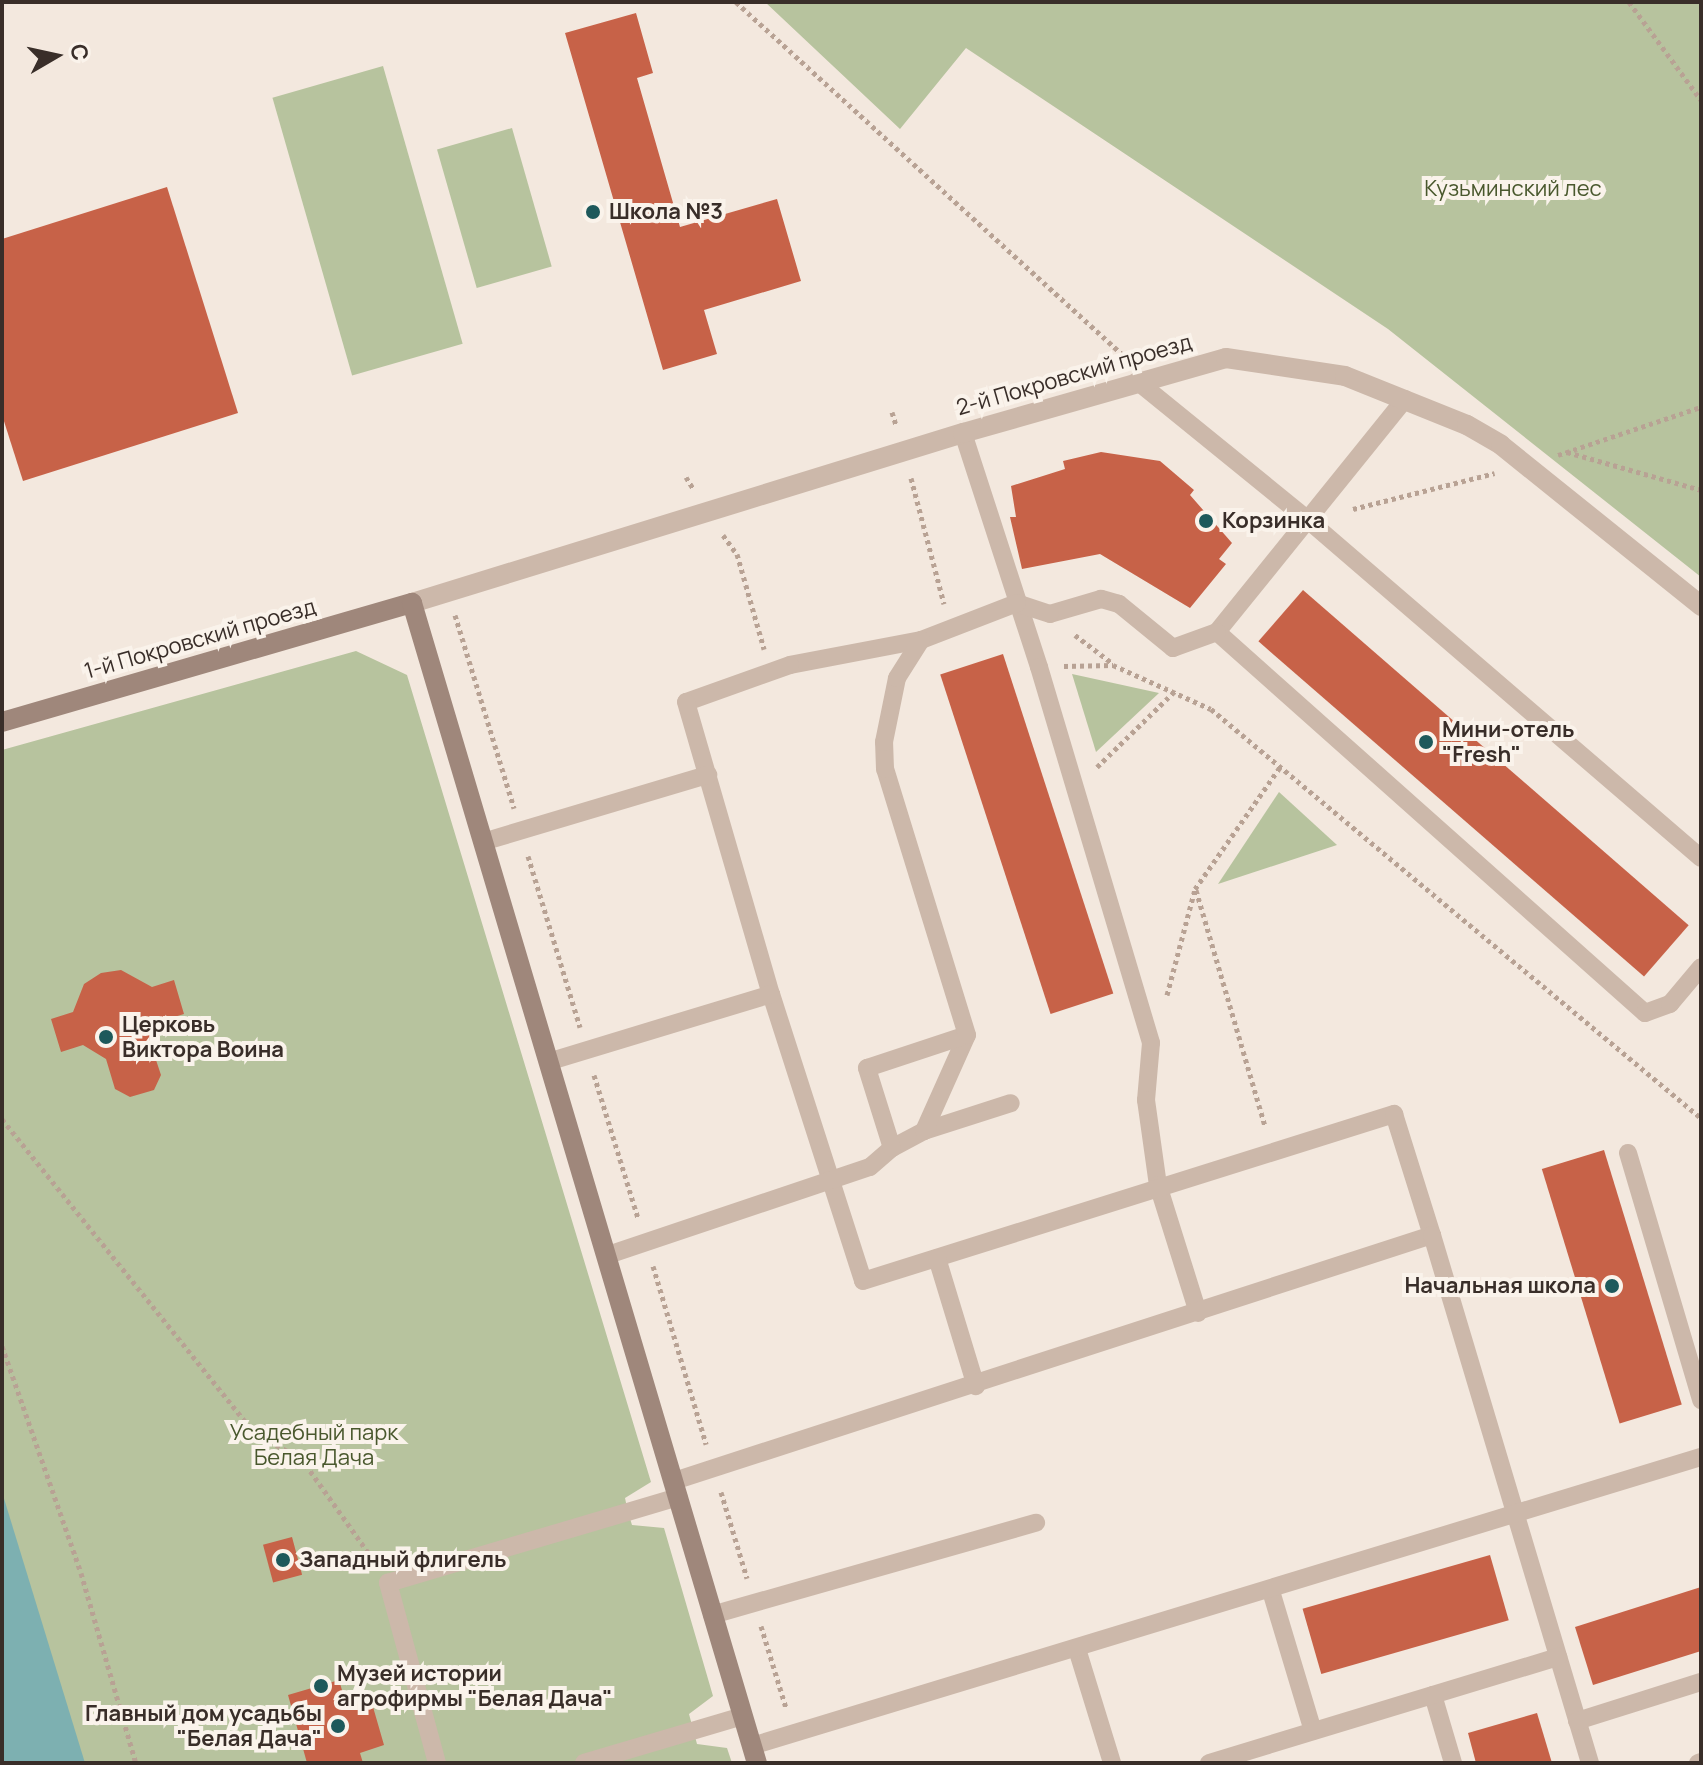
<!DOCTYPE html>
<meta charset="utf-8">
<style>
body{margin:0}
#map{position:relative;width:1703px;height:1765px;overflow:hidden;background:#f3e8de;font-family:Manrope,sans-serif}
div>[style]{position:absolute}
.green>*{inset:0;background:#b7c39e;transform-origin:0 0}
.water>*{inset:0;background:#7db0b1}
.building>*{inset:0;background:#c76248;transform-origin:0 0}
.path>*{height:5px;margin-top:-2.5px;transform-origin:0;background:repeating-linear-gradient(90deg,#b8a294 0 4px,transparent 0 8px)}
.lane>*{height:18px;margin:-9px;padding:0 9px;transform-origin:9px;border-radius:9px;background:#ccb8aa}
.street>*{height:20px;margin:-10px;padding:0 10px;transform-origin:10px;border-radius:10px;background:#ccb8aa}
.secondary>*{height:20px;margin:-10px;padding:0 10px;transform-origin:10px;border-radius:10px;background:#9f877b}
.dots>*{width:22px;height:22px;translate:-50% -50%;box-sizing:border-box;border:4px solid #faf3eb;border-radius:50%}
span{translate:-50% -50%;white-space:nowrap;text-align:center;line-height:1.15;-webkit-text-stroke:8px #faf3eb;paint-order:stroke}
.park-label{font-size:22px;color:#49582d}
.poi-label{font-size:22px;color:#392e29;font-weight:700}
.left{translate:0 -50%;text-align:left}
.right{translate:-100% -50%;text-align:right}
.street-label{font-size:22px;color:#392e29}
.frame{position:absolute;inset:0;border:4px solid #392e29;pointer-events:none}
.north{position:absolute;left:16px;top:16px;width:80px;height:80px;-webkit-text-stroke:6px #faf3eb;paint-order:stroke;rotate:81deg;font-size:22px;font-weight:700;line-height:32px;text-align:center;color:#392e29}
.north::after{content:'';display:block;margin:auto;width:28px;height:36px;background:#392e29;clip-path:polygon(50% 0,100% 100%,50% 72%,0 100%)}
</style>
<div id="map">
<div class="green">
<i style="clip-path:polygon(765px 2px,1701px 2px,1701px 577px,1388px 329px,966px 48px,900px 129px)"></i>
<i style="left:383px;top:66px;width:289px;height:115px;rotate:74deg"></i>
<i style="left:512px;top:128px;width:144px;height:78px;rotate:74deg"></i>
<i style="clip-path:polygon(356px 651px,407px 675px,651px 1482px,625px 1498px,628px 1512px,632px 1525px,664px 1528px,713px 1696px,689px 1714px,697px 1744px,727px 1748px,732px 1763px,2px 1763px,2px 750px)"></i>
<i style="clip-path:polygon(1072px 674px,1159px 693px,1096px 752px)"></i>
<i style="clip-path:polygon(1279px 792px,1337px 845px,1218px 884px)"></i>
</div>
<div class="water">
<i style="clip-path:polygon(2px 1492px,85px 1763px,2px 1763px)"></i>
</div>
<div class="building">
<i style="clip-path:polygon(636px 13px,653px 73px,637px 78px,680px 227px,777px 199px,801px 281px,704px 310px,717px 354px,663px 370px,565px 33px)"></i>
<i style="clip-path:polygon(167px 187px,238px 413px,23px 481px,2px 415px,2px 239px)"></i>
<i style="clip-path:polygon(1101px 452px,1160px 461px,1194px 490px,1190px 495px,1232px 543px,1219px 559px,1226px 564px,1190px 608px,1100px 554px,1022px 569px,1010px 517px,1016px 517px,1011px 486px,1065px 469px,1063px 461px)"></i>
<i style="left:1303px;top:590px;width:511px;height:68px;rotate:41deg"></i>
<i style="left:1003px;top:654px;width:357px;height:66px;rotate:72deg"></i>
<i style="clip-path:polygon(121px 970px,152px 987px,174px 980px,184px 1014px,161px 1021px,151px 1045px,161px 1075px,154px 1090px,130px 1097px,115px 1089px,106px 1059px,83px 1045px,61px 1052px,51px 1019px,73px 1012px,84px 984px,101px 973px)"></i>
<i style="left:1604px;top:1150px;width:266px;height:65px;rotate:73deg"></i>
<i style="left:292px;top:1537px;width:39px;height:30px;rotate:75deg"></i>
<i style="left:1490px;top:1555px;width:68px;height:195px;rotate:74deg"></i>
<i style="clip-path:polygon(1701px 1587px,1701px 1651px,1593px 1685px,1575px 1627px)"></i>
<i style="clip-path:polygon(339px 1680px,347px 1707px,371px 1700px,384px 1745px,360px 1753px,363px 1763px,307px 1763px,288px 1695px)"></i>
<i style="clip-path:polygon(1537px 1713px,1552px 1763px,1476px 1763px,1468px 1733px)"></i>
</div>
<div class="path">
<i style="left:736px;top:2px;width:527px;rotate:42.38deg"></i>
<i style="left:1629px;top:2px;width:122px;rotate:53.7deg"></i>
<i style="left:892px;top:412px;width:14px;rotate:73deg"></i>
<i style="left:1567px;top:452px;width:139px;rotate:15.8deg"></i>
<i style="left:1558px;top:455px;width:151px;rotate:-18.6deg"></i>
<i style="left:686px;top:477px;width:15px;rotate:58deg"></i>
<i style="left:911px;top:478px;width:130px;rotate:75.3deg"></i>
<i style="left:1353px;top:509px;width:146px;rotate:-14.2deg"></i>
<i style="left:723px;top:535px;width:24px;rotate:54deg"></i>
<i style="left:737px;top:554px;width:99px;rotate:74.1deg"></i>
<i style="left:455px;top:615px;width:202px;rotate:73deg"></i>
<i style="left:1075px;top:635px;width:46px;rotate:37.1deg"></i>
<i style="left:1064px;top:666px;width:49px;rotate:-1.2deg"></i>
<i style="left:1113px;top:665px;width:107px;rotate:24.2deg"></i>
<i style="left:1211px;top:709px;width:638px;rotate:39.85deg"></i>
<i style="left:1097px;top:767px;width:110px;rotate:-44.3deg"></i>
<i style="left:528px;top:856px;width:179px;rotate:73.1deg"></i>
<i style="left:1196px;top:890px;width:246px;rotate:73.7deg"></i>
<i style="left:1167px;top:995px;width:110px;rotate:-75.2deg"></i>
<i style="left:1195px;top:889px;width:149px;rotate:-55.1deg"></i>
<i style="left:594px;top:1075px;width:150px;rotate:72.9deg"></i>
<i style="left:2px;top:1119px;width:404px;rotate:51.2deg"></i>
<i style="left:255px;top:1434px;width:52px;rotate:27.6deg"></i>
<i style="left:301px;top:1458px;width:128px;rotate:54.6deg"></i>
<i style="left:653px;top:1266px;width:186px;rotate:73.4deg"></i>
<i style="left:2px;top:1346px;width:240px;rotate:70.8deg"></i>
<i style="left:81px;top:1573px;width:198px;rotate:73.9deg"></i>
<i style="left:721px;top:1492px;width:90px;rotate:73.2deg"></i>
<i style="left:761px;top:1626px;width:86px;rotate:73deg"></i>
</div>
<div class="lane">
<i style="left:1137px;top:381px;width:220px;rotate:39.1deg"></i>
<i style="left:1308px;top:520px;width:518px;rotate:40.7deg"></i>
<i style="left:1405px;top:399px;width:299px;rotate:128.9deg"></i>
<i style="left:1217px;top:632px;width:573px;rotate:41.68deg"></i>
<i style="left:1645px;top:1013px;width:27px;rotate:-20deg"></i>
<i style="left:1670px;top:1004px;width:48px;rotate:-50deg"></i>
<i style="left:963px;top:433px;width:246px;rotate:72deg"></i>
<i style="left:1039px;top:667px;width:392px;rotate:73.4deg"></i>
<i style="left:1151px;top:1043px;width:57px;rotate:95deg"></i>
<i style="left:1146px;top:1100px;width:86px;rotate:82deg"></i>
<i style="left:1158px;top:1185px;width:134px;rotate:72.6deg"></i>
<i style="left:1217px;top:632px;width:47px;rotate:160deg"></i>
<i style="left:1173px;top:648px;width:70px;rotate:-140.8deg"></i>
<i style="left:1119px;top:604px;width:19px;rotate:-164deg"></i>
<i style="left:1101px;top:599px;width:53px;rotate:163.6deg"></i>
<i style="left:1050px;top:614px;width:35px;rotate:-162deg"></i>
<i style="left:1017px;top:603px;width:103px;rotate:158.9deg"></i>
<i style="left:921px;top:640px;width:133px;rotate:169.2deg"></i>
<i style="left:790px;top:665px;width:110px;rotate:160.4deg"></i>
<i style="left:686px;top:702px;width:304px;rotate:73.8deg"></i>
<i style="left:771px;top:994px;width:301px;rotate:72.2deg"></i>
<i style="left:863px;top:1281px;width:557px;rotate:-17.46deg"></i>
<i style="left:1394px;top:1114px;width:127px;rotate:72.6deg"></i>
<i style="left:486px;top:841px;width:232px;rotate:-16.6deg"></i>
<i style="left:551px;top:1061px;width:230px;rotate:-16.9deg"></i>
<i style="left:924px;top:1131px;width:91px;rotate:-17.8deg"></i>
<i style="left:892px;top:1148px;width:36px;rotate:-28deg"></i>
<i style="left:924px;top:1131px;width:105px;rotate:-65.9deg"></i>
<i style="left:1628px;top:1153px;width:258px;rotate:73.5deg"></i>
<i style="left:608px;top:1255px;width:276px;rotate:-18.6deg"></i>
<i style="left:870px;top:1167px;width:29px;rotate:-41deg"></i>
<i style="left:892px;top:1148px;width:84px;rotate:-107.4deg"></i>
<i style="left:867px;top:1068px;width:105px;rotate:-18.3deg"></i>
<i style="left:967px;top:1035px;width:278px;rotate:-107.1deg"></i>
<i style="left:885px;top:769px;width:27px;rotate:-92deg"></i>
<i style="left:884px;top:742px;width:65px;rotate:-78.5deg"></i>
<i style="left:897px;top:678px;width:45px;rotate:-57.7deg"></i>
<i style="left:937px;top:1258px;width:134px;rotate:73.1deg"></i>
<i style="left:674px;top:1481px;width:797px;rotate:-17.98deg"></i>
<i style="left:1432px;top:1235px;width:551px;rotate:73.34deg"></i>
<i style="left:1271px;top:1591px;width:146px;rotate:73.3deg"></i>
<i style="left:712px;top:1615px;width:337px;rotate:-15.9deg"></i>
<i style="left:1077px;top:1649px;width:119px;rotate:72.9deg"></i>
<i style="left:1433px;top:1695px;width:71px;rotate:73.6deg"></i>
<i style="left:1577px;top:1721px;width:130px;rotate:-17.5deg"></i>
<i style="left:752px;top:1746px;width:992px;rotate:-16.94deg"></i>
<i style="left:437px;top:1763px;width:187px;rotate:-105.2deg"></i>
<i style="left:388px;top:1583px;width:303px;rotate:-16.5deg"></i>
<i style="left:584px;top:1763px;width:166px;rotate:-16.5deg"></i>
<i style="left:1209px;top:1763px;width:365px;rotate:-16.9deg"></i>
<i style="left:1698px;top:1763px;width:3px;rotate:-18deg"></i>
</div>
<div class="street">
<i style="left:412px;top:603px;width:577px;rotate:-17.15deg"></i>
<i style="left:963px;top:433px;width:273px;rotate:-15.9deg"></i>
<i style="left:1226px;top:358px;width:120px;rotate:8.6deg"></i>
<i style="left:1345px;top:376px;width:131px;rotate:21.9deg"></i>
<i style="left:1467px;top:425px;width:39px;rotate:30deg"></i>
<i style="left:1501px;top:445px;width:257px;rotate:38.8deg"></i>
</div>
<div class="secondary">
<i style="left:2px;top:722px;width:427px;rotate:-16.2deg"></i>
<i style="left:412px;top:603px;width:1210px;rotate:73.44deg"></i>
</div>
<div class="dots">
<i style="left:593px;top:212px;background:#1e595b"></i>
<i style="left:1206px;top:521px;background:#1e595b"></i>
<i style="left:1426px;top:742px;background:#1e595b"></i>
<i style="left:106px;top:1037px;background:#1e595b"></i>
<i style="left:1612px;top:1286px;background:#1e595b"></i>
<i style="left:283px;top:1560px;background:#1e595b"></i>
<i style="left:321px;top:1686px;background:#1e595b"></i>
<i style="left:338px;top:1726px;background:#1e595b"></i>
</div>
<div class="park-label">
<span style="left:1513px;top:189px">Кузьминский лес</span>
<span style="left:314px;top:1445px">Усадебный парк<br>Белая Дача</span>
</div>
<div class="poi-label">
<span class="left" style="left:609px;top:212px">Школа №3</span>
<span class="left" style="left:1222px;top:521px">Корзинка</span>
<span class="left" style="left:1442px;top:742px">Мини-отель<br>"Fresh"</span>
<span class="left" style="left:122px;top:1037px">Церковь<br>Виктора Воина</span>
<span class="right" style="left:1596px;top:1286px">Начальная школа</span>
<span class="left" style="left:299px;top:1560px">Западный флигель</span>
<span class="left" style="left:337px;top:1686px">Музей истории<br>агрофирмы "Белая Дача"</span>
<span class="right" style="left:322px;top:1726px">Главный дом усадьбы<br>"Белая Дача"</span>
</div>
<div class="street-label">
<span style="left:1074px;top:375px;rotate:-16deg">2-й Покровский проезд</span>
<span style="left:200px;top:639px;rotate:-16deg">1-й Покровский проезд</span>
</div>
<div class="frame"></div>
<div class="north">С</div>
</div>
